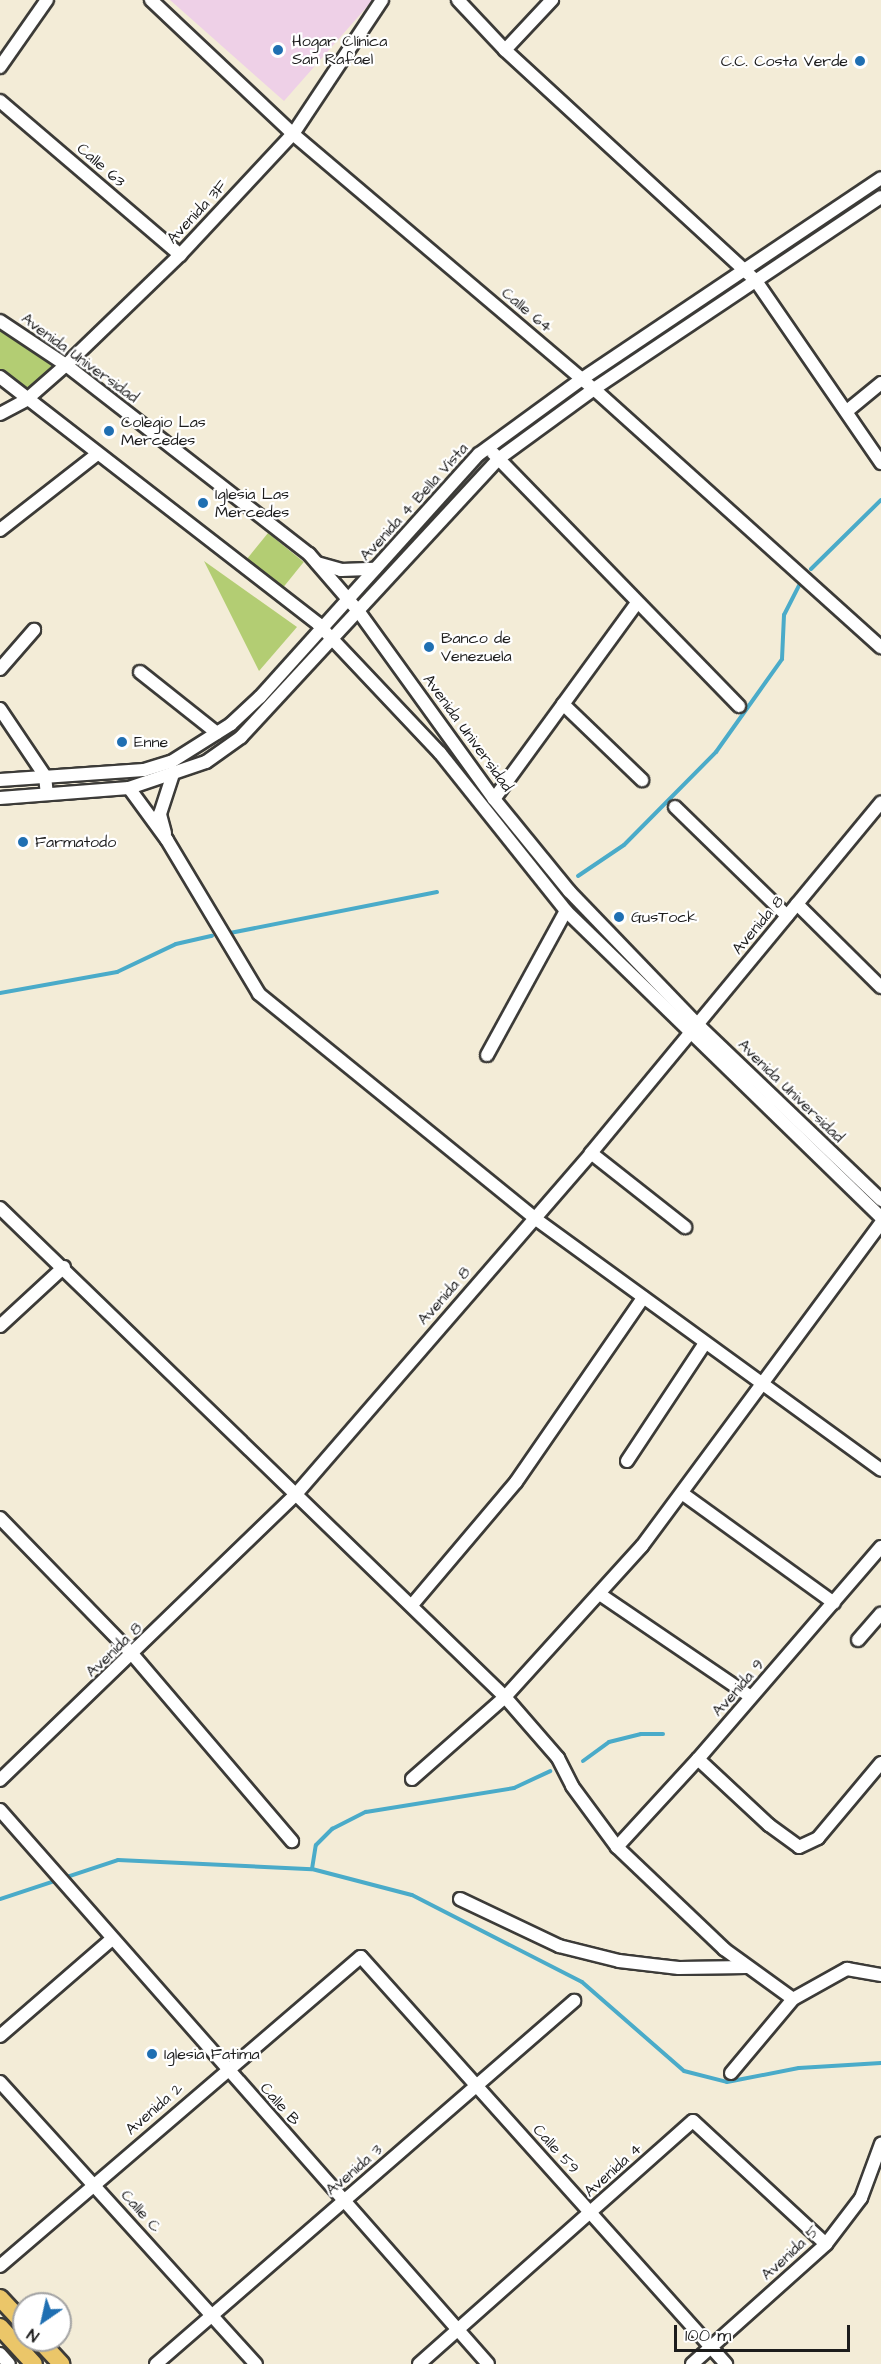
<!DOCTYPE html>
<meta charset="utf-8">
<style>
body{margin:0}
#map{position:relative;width:881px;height:2364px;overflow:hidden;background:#f3ecd7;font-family:"Architects Daughter",sans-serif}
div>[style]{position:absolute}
.built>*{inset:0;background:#eed0e7}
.green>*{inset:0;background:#b3cd73;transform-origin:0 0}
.stream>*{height:4px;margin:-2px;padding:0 2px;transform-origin:2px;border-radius:2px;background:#4aabc9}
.roads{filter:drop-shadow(2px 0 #3c3b38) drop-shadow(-2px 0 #3c3b38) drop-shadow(0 2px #3c3b38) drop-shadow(0 -2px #3c3b38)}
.minor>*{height:12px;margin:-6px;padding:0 6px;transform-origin:6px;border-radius:6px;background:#fff}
.major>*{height:16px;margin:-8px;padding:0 8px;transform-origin:8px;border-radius:8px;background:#ebc669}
.dots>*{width:16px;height:16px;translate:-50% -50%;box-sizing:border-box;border:3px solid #fff;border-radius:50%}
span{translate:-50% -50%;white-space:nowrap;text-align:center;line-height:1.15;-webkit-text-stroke:4.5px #fff;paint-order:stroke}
.poi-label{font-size:16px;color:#1c1c1c}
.left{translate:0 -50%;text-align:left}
.right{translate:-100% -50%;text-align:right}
.street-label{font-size:16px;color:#1c1c1c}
.north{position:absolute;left:12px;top:2292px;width:60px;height:60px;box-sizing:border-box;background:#fff;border:2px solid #a4a4a4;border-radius:50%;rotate:214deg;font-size:16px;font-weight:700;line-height:24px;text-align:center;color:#1c1c1c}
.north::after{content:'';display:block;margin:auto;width:21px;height:27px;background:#1f6fb2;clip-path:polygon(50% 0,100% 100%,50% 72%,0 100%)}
.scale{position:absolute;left:674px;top:2325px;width:176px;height:27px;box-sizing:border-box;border:3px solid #1c1c1c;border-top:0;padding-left:8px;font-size:18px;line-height:21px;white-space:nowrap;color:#1c1c1c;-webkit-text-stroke:4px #fff;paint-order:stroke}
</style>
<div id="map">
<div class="built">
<i style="clip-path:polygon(170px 0,373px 0,284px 101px)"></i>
</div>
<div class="green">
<i style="clip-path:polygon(0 324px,66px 365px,26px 400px,0 375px)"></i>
<i style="left:268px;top:533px;width:46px;height:36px;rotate:39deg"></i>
<i style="clip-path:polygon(204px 561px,297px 627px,259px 671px)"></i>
</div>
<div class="stream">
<i style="left:811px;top:569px;width:98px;rotate:-44.6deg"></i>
<i style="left:578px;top:876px;width:55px;rotate:-34deg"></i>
<i style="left:624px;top:845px;width:131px;rotate:-45.3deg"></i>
<i style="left:716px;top:752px;width:114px;rotate:-54.6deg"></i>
<i style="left:782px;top:659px;width:44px;rotate:-87.4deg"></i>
<i style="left:784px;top:615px;width:38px;rotate:-63deg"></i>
<i style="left:230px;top:933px;width:211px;rotate:-11.2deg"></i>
<i style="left:0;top:993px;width:119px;rotate:-10.2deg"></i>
<i style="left:117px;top:972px;width:65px;rotate:-25.4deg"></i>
<i style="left:176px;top:944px;width:37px;rotate:-13deg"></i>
<i style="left:583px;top:1761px;width:32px;rotate:-36deg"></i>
<i style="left:609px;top:1742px;width:33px;rotate:-14deg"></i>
<i style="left:641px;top:1734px;width:22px"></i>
<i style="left:312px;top:1869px;width:24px;rotate:-81deg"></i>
<i style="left:316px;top:1845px;width:23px;rotate:-45deg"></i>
<i style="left:332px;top:1829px;width:38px;rotate:-27deg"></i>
<i style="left:366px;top:1812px;width:150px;rotate:-9.2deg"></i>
<i style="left:514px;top:1788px;width:40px;rotate:-25deg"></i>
<i style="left:0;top:1899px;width:124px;rotate:-18.3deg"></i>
<i style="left:118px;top:1860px;width:194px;rotate:2.7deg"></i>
<i style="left:312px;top:1869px;width:103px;rotate:14.6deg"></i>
<i style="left:412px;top:1895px;width:191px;rotate:27.1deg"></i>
<i style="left:582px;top:1982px;width:135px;rotate:41.1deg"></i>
<i style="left:684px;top:2071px;width:44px;rotate:14.3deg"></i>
<i style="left:727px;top:2082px;width:73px;rotate:-11deg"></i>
<i style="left:799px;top:2068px;width:82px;rotate:-3.5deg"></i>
</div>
<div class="roads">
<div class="minor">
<i style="left:151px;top:0;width:195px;rotate:43.3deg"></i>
<i style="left:293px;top:134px;width:394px;rotate:40.3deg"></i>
<i style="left:594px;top:389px;width:386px;rotate:42deg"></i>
<i style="left:458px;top:0;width:69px;rotate:46.8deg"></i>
<i style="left:505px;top:50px;width:341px;rotate:42.6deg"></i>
<i style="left:756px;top:281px;width:221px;rotate:55.5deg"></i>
<i style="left:505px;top:50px;width:69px;rotate:-46.8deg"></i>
<i style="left:0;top:67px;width:82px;rotate:-55deg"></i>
<i style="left:0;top:101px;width:237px;rotate:40.5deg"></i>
<i style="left:0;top:321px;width:79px;rotate:33.7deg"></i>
<i style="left:66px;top:365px;width:308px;rotate:37.9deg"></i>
<i style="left:309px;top:554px;width:77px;rotate:49.2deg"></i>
<i style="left:359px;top:612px;width:231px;rotate:54.2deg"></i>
<i style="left:494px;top:799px;width:119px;rotate:50.8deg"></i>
<i style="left:569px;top:891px;width:183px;rotate:46.1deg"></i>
<i style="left:696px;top:1023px;width:256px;rotate:43.7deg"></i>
<i style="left:0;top:377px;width:403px;rotate:37.8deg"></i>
<i style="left:318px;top:624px;width:178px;rotate:46.6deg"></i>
<i style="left:440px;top:753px;width:202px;rotate:51.4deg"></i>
<i style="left:566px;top:911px;width:439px;rotate:44.2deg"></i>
<i style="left:847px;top:411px;width:44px;rotate:-39.5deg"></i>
<i style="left:0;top:414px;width:30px;rotate:-28deg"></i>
<i style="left:26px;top:400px;width:53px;rotate:-41.2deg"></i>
<i style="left:66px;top:365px;width:158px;rotate:-44deg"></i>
<i style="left:180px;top:255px;width:166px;rotate:-47deg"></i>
<i style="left:293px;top:134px;width:161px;rotate:-56.4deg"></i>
<i style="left:493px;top:453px;width:353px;rotate:45.8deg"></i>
<i style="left:0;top:530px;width:122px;rotate:-38deg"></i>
<i style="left:317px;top:563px;width:25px;rotate:16deg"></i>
<i style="left:341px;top:570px;width:34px;rotate:-2deg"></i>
<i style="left:0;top:669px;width:52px;rotate:-48.9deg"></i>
<i style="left:140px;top:672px;width:98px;rotate:38.4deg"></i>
<i style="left:563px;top:704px;width:110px;rotate:43.9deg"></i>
<i style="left:0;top:709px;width:81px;rotate:56.1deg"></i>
<i style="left:45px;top:776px;width:18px;rotate:84deg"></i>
<i style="left:0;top:780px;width:144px;rotate:-4deg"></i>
<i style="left:144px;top:770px;width:28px;rotate:-17deg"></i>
<i style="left:171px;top:762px;width:71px;rotate:-32.3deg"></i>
<i style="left:231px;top:724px;width:40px;rotate:-43deg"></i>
<i style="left:260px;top:697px;width:327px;rotate:-48deg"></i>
<i style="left:479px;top:454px;width:127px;rotate:-36.1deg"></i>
<i style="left:582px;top:379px;width:360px;rotate:-33.9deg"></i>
<i style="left:129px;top:788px;width:64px;rotate:53.8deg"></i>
<i style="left:167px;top:840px;width:179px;rotate:59.1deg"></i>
<i style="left:259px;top:994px;width:353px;rotate:39.1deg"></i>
<i style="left:533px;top:1217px;width:430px;rotate:36deg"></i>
<i style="left:0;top:798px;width:129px;rotate:-4.4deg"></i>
<i style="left:129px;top:788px;width:81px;rotate:-18.7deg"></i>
<i style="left:206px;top:762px;width:43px;rotate:-35.5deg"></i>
<i style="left:241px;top:737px;width:379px;rotate:-47.2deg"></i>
<i style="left:498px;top:459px;width:119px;rotate:-36.1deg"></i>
<i style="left:594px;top:389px;width:345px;rotate:-33.8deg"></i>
<i style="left:494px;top:799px;width:243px;rotate:-53.9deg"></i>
<i style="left:675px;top:807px;width:156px;rotate:44.2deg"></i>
<i style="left:165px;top:833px;width:20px;rotate:-105deg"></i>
<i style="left:160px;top:814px;width:40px;rotate:-72deg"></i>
<i style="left:797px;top:904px;width:118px;rotate:44.7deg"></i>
<i style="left:487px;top:1055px;width:164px;rotate:-61.3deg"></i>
<i style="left:591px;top:1153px;width:120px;rotate:38.2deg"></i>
<i style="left:0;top:1208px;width:703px;rotate:44.08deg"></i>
<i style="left:505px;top:1697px;width:81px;rotate:49deg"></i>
<i style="left:558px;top:1758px;width:31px;rotate:63deg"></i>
<i style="left:572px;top:1786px;width:76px;rotate:53.6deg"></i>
<i style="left:617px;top:1847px;width:148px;rotate:43.6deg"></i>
<i style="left:724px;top:1949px;width:85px;rotate:35.9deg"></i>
<i style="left:793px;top:1999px;width:62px;rotate:-29.1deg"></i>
<i style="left:847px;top:1969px;width:35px;rotate:10deg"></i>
<i style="left:0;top:1326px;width:87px;rotate:-42.7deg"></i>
<i style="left:627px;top:1461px;width:141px;rotate:-56.5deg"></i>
<i style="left:683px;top:1494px;width:186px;rotate:35.8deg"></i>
<i style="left:0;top:1518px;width:191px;rotate:45.8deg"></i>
<i style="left:133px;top:1655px;width:245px;rotate:49.5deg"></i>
<i style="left:601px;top:1595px;width:181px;rotate:34.2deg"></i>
<i style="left:412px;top:1605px;width:161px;rotate:-49.8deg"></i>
<i style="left:516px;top:1482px;width:224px;rotate:-55.4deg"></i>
<i style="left:858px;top:1640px;width:35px;rotate:-49deg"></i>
<i style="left:698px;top:1759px;width:97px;rotate:42.9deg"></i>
<i style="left:769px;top:1825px;width:37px;rotate:36deg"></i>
<i style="left:799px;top:1847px;width:21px;rotate:-25deg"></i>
<i style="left:818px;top:1838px;width:98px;rotate:-50deg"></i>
<i style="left:412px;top:1779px;width:124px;rotate:-41.4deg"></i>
<i style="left:505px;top:1697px;width:204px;rotate:-47.8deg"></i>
<i style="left:642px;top:1546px;width:402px;rotate:-53.5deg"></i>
<i style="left:0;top:1780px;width:413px;rotate:-44deg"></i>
<i style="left:297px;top:1493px;width:449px;rotate:-49.1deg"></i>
<i style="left:591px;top:1153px;width:455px;rotate:-50.4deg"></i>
<i style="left:0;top:1810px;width:738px;rotate:48.62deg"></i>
<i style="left:617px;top:1847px;width:120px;rotate:-47.4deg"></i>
<i style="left:698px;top:1759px;width:280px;rotate:-49.2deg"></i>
<i style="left:460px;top:1899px;width:110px;rotate:25.4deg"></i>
<i style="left:559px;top:1946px;width:62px;rotate:14deg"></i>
<i style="left:619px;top:1961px;width:60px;rotate:6.7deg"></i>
<i style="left:679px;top:1968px;width:68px;rotate:-0.8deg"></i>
<i style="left:0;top:2036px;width:148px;rotate:-40.9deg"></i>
<i style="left:731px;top:2073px;width:97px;rotate:-50deg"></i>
<i style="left:0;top:2082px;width:381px;rotate:47.8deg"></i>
<i style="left:0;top:2266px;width:475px;rotate:-40.6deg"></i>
<i style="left:361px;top:1957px;width:547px;rotate:48.11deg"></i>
<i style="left:0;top:2354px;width:13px;rotate:48deg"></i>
<i style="left:156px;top:2364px;width:554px;rotate:-40.97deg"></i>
<i style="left:419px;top:2364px;width:366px;rotate:-41.6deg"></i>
<i style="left:693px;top:2121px;width:181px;rotate:42.8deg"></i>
<i style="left:692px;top:2364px;width:180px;rotate:-41.8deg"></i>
<i style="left:826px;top:2244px;width:58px;rotate:-52.7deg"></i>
<i style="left:861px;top:2198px;width:58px;rotate:-69.7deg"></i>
</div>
<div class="major">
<i style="left:0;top:2298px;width:35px;rotate:47deg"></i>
<i style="left:0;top:2327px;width:50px;rotate:47.4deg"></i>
<i style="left:39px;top:2340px;width:33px;rotate:47deg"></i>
</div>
</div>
<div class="dots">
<i style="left:278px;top:50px;background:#1f6fb2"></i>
<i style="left:860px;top:61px;background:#1f6fb2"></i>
<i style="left:109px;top:431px;background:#1f6fb2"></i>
<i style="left:203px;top:503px;background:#1f6fb2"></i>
<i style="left:429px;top:647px;background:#1f6fb2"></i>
<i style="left:122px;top:742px;background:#1f6fb2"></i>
<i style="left:23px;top:842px;background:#1f6fb2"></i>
<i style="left:619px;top:917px;background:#1f6fb2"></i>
<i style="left:152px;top:2054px;background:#1f6fb2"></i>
</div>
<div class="poi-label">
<span class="left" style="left:292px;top:50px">Hogar Clínica<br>San Rafael</span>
<span class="right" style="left:848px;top:61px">C.C. Costa Verde</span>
<span class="left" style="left:121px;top:431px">Colegio Las<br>Mercedes</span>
<span class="left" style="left:215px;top:503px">Iglesia Las<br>Mercedes</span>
<span class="left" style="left:441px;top:647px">Banco de<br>Venezuela</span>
<span class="left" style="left:134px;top:742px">Enne</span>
<span class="left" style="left:35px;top:842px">Farmatodo</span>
<span class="left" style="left:631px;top:917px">GusTock</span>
<span class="left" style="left:164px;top:2054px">Iglesia Fatima</span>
</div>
<div class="street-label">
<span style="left:101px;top:165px;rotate:41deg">Calle 63</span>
<span style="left:197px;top:212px;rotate:-47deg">Avenida 3F</span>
<span style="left:527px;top:310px;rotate:40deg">Calle 64</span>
<span style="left:80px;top:358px;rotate:36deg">Avenida Universidad</span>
<span style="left:414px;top:502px;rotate:-48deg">Avenida 4 Bella Vista</span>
<span style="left:468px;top:733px;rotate:54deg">Avenida Universidad</span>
<span style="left:758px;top:925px;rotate:-50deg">Avenida 8</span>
<span style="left:791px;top:1091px;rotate:44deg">Avenida Universidad</span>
<span style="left:444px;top:1296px;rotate:-49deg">Avenida 8</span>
<span style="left:114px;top:1650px;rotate:-44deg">Avenida 8</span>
<span style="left:738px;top:1688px;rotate:-49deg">Avenida 9</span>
<span style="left:280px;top:2104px;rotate:48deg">Calle B</span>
<span style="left:154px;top:2109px;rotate:-41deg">Avenida 2</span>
<span style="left:556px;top:2149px;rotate:48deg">Calle 59</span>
<span style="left:354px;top:2170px;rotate:-41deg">Avenida 3</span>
<span style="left:613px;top:2170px;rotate:-42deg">Avenida 4</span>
<span style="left:141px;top:2211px;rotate:48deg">Calle C</span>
<span style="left:790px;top:2253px;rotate:-43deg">Avenida 5</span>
</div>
<div class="north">N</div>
<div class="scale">100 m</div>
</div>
